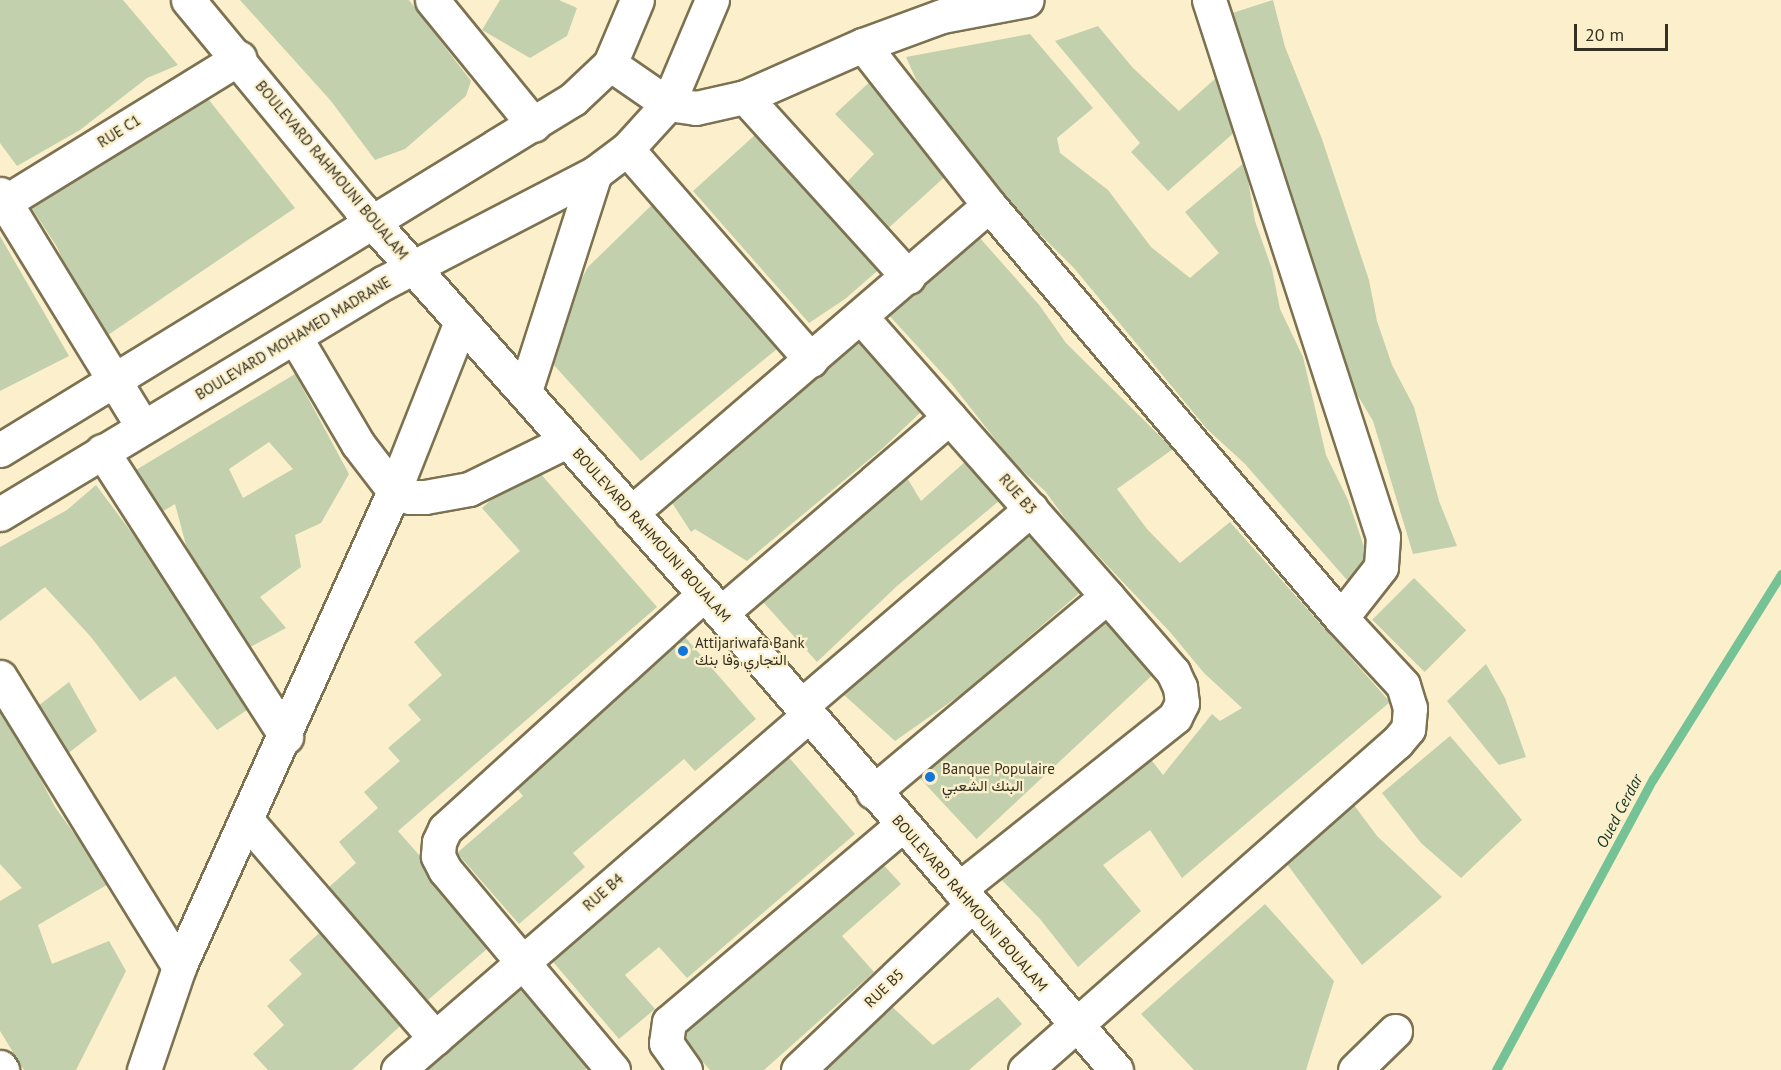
<!DOCTYPE html>
<meta charset="utf-8">
<style>
body{margin:0}
#map{position:relative;width:1781px;height:1070px;overflow:hidden;background:#fbf0cb;font-family:"PT Sans",Vazirmatn,sans-serif}
div>[style]{position:absolute}
.stream>*{height:9px;margin:-4.5px;padding:0 4.5px;transform-origin:4.5px;border-radius:4.5px;background:#74c295}
.building>*{inset:0;background:#c2d0ad;transform-origin:0 0}
.roads{filter:drop-shadow(2px 0 #7c7251) drop-shadow(-2px 0 #7c7251) drop-shadow(0 2px #7c7251) drop-shadow(0 -2px #7c7251)}
.minor>*{height:33px;margin:-16.5px;padding:0 16.5px;transform-origin:16.5px;border-radius:16.5px;background:#fff}
.dots>*{width:16px;height:16px;translate:-50% -50%;box-sizing:border-box;border:3px solid #fbf0cb;border-radius:50%}
span{translate:-50% -50%;white-space:nowrap;text-align:center;line-height:1.15;-webkit-text-stroke:4.5px #fbf0cb;paint-order:stroke}
.street-label{font-size:15px;color:#343022}
.poi-label{font-size:15px;color:#343022}
.left{translate:0 -50%;text-align:left}
.water-label{font-size:16px;color:#113421;font-style:italic}
.scale{position:absolute;left:1574px;top:24px;width:94px;height:27px;box-sizing:border-box;border:3px solid #343022;border-top:0;padding-left:8px;font-size:18px;line-height:21px;white-space:nowrap;color:#343022;-webkit-text-stroke:4px #fbf0cb;paint-order:stroke}
</style>
<div id="map">
<div class="stream">
<i style="left:1496px;top:1070px;width:331px;rotate:-61.7deg"></i>
<i style="left:1653px;top:779px;width:242px;rotate:-58deg"></i>
</div>
<div class="building">
<i style="clip-path:polygon(0 0,123px 0,178px 65px,147px 78px,80px 130px,17px 166px,0 143px)"></i>
<i style="clip-path:polygon(240px 0,409px 0,471px 81px,466px 96px,405px 149px,375px 160px,331px 101px)"></i>
<i style="clip-path:polygon(500px 0,559px 0,577px 8px,567px 36px,530px 58px,482px 30px)"></i>
<i style="clip-path:polygon(1273px 0,1285px 47px,1322px 139px,1369px 280px,1377px 321px,1392px 365px,1414px 407px,1439px 501px,1457px 546px,1413px 554px,1373px 421px,1349px 381px,1324px 293px,1278px 155px,1255px 109px,1220px 17px)"></i>
<i style="clip-path:polygon(1098px 26px,1133px 68px,1179px 111px,1217px 77px,1237px 130px,1168px 191px,1131px 152px,1140px 143px,1055px 41px)"></i>
<i style="clip-path:polygon(1030px 34px,1093px 108px,1057px 138px,1060px 153px,1108px 190px,1151px 247px,1190px 278px,1219px 253px,1185px 212px,1245px 162px,1255px 221px,1272px 269px,1280px 309px,1303px 357px,1326px 455px,1348px 500px,1369px 561px,1347px 580px,1245px 464px,1207px 429px,1074px 268px,942px 137px,906px 57px)"></i>
<i style="clip-path:polygon(874px 78px,950px 172px,883px 233px,846px 183px,874px 154px,835px 114px)"></i>
<i style="clip-path:polygon(205px 95px,295px 208px,108px 335px,77px 291px,57px 247px,31px 207px,103px 165px)"></i>
<i style="clip-path:polygon(755px 135px,884px 265px,845px 299px,809px 323px,693px 191px)"></i>
<i style="clip-path:polygon(662px 195px,789px 339px,641px 461px,542px 352px,588px 267px)"></i>
<i style="clip-path:polygon(0 236px,69px 356px,0 391px)"></i>
<i style="clip-path:polygon(979px 237px,1040px 306px,1066px 343px,1173px 449px,1117px 489px,1147px 529px,1180px 563px,1230px 522px,1390px 702px,1182px 878px,1150px 830px,1103px 865px,1141px 911px,1078px 967px,1040px 919px,995px 873px,1146px 753px,1163px 775px,1212px 714px,1220px 721px,1242px 708px,1204px 673px,1170px 632px,1072px 528px,1045px 491px,1013px 462px,951px 383px,886px 312px)"></i>
<i style="clip-path:polygon(859px 339px,924px 409px,883px 448px,747px 561px,695px 529px,691px 532px,667px 495px,736px 434px,773px 415px)"></i>
<i style="clip-path:polygon(evenodd,295px 374px,349px 474px,321px 523px,295px 535px,301px 567px,260px 597px,286px 628px,243px 651px,186px 545px,175px 504px,160px 513px,126px 476px,295px 374px,269px 442px,293px 469px,243px 498px,229px 469px,269px 442px)"></i>
<i style="clip-path:polygon(966px 461px,999px 501px,897px 586px,817px 662px,756px 594px,900px 466px,921px 501px)"></i>
<i style="clip-path:polygon(532px 464px,657px 607px,398px 831px,495px 942px,428px 1000px,329px 887px,356px 863px,339px 842px,378px 808px,364px 792px,400px 761px,388px 748px,421px 720px,408px 705px,442px 675px,414px 642px,520px 551px,482px 508px)"></i>
<i style="clip-path:polygon(96px 485px,171px 585px,204px 642px,253px 706px,217px 730px,175px 676px,140px 701px,91px 637px,45px 587px,0 621px,0 547px,67px 510px)"></i>
<i style="clip-path:polygon(1021px 528px,1083px 590px,966px 691px,895px 741px,833px 685px)"></i>
<i style="left:1414px;top:578px;width:74px;height:59px;rotate:45deg"></i>
<i style="left:1097px;top:609px;width:86px;height:245px;rotate:47deg"></i>
<i style="clip-path:polygon(685px 637px,756px 719px,695px 771px,684px 759px,573px 853px,585px 867px,519px 924px,457px 853px,523px 796px,513px 784px)"></i>
<i style="clip-path:polygon(1486px 664px,1505px 698px,1526px 757px,1499px 765px,1447px 701px)"></i>
<i style="clip-path:polygon(69px 682px,97px 731px,62px 758px,29px 713px)"></i>
<i style="clip-path:polygon(0 700px,55px 807px,110px 883px,38px 925px,52px 964px,109px 941px,126px 971px,76px 1070px,24px 1070px,0 1031px,0 901px,22px 888px,0 864px)"></i>
<i style="clip-path:polygon(1450px 736px,1522px 820px,1461px 878px,1421px 843px,1382px 793px)"></i>
<i style="clip-path:polygon(786px 754px,855px 834px,687px 978px,659px 947px,625px 975px,655px 1009px,619px 1039px,548px 956px)"></i>
<i style="clip-path:polygon(1348px 797px,1377px 836px,1442px 897px,1362px 965px,1281px 856px)"></i>
<i style="clip-path:polygon(878px 859px,901px 884px,842px 936px,874px 972px,764px 1070px,710px 1070px,679px 1035px)"></i>
<i style="clip-path:polygon(1265px 904px,1334px 981px,1306px 1070px,1194px 1070px,1141px 1014px)"></i>
<i style="clip-path:polygon(326px 927px,410px 1017px,352px 1070px,268px 1070px,253px 1054px,284px 1025px,267px 1006px,302px 974px,289px 960px)"></i>
<i style="clip-path:polygon(528px 976px,599px 1058px,585px 1070px,419px 1070px)"></i>
<i style="clip-path:polygon(998px 997px,1022px 1024px,969px 1070px,804px 1070px,886px 1001px,933px 1045px)"></i>
</div>
<div class="roads">
<div class="minor">
<i style="left:188px;top:0;width:270px;rotate:50.4deg"></i>
<i style="left:360px;top:208px;width:543px;rotate:48.29deg"></i>
<i style="left:721px;top:613px;width:604px;rotate:49.16deg"></i>
<i style="left:432px;top:0;width:161px;rotate:50.8deg"></i>
<i style="left:1209px;top:0;width:564px;rotate:72.05deg"></i>
<i style="left:1383px;top:537px;width:30px;rotate:94deg"></i>
<i style="left:1381px;top:567px;width:65px;rotate:128.1deg"></i>
<i style="left:863px;top:45px;width:204px;rotate:51.8deg"></i>
<i style="left:989px;top:205px;width:543px;rotate:49.56deg"></i>
<i style="left:1341px;top:618px;width:91px;rotate:47.2deg"></i>
<i style="left:1403px;top:685px;width:24px;rotate:73deg"></i>
<i style="left:1410px;top:708px;width:21px;rotate:95deg"></i>
<i style="left:1408px;top:729px;width:17px;rotate:130deg"></i>
<i style="left:1397px;top:742px;width:496px;rotate:138.6deg"></i>
<i style="left:610px;top:64px;width:70px;rotate:34.6deg"></i>
<i style="left:668px;top:104px;width:28px;rotate:8deg"></i>
<i style="left:696px;top:108px;width:50px;rotate:-12.7deg"></i>
<i style="left:745px;top:97px;width:129px;rotate:-23.8deg"></i>
<i style="left:863px;top:45px;width:84px;rotate:-20.2deg"></i>
<i style="left:942px;top:16px;width:86px;rotate:-10.7deg"></i>
<i style="left:745px;top:97px;width:243px;rotate:47.8deg"></i>
<i style="left:627px;top:149px;width:280px;rotate:48.9deg"></i>
<i style="left:0;top:194px;width:273px;rotate:58.5deg"></i>
<i style="left:0;top:205px;width:281px;rotate:-31.6deg"></i>
<i style="left:861px;top:317px;width:372px;rotate:48.6deg"></i>
<i style="left:1107px;top:596px;width:101px;rotate:49deg"></i>
<i style="left:1173px;top:672px;width:17px;rotate:65deg"></i>
<i style="left:1180px;top:687px;width:16px;rotate:83deg"></i>
<i style="left:1182px;top:703px;width:16px;rotate:117deg"></i>
<i style="left:1175px;top:717px;width:276px;rotate:141.5deg"></i>
<i style="left:295px;top:337px;width:124px;rotate:59.5deg"></i>
<i style="left:358px;top:444px;width:59px;rotate:52.5deg"></i>
<i style="left:394px;top:491px;width:17px;rotate:21deg"></i>
<i style="left:410px;top:497px;width:15px"></i>
<i style="left:425px;top:497px;width:45px;rotate:-10.3deg"></i>
<i style="left:469px;top:489px;width:109px;rotate:-26.1deg"></i>
<i style="left:525px;top:391px;width:229px;rotate:-72.2deg"></i>
<i style="left:0;top:450px;width:672px;rotate:-31.49deg"></i>
<i style="left:573px;top:99px;width:51px;rotate:-43.4deg"></i>
<i style="left:610px;top:64px;width:69px;rotate:-67.1deg"></i>
<i style="left:102px;top:451px;width:340px;rotate:57.2deg"></i>
<i style="left:631px;top:513px;width:472px;rotate:-40.7deg"></i>
<i style="left:0;top:514px;width:447px;rotate:-31.1deg"></i>
<i style="left:383px;top:283px;width:239px;rotate:-27.4deg"></i>
<i style="left:595px;top:173px;width:40px;rotate:-37deg"></i>
<i style="left:627px;top:149px;width:61px;rotate:-47.7deg"></i>
<i style="left:668px;top:104px;width:113px;rotate:-67.1deg"></i>
<i style="left:721px;top:613px;width:301px;rotate:-40.6deg"></i>
<i style="left:0;top:677px;width:341px;rotate:58.3deg"></i>
<i style="left:801px;top:706px;width:303px;rotate:-40.6deg"></i>
<i style="left:873px;top:792px;width:305px;rotate:-39.9deg"></i>
<i style="left:248px;top:822px;width:286px;rotate:49.1deg"></i>
<i style="left:0;top:1067px;width:4px;rotate:56deg"></i>
<i style="left:144px;top:1070px;width:109px;rotate:-71.2deg"></i>
<i style="left:179px;top:967px;width:522px;rotate:-65.69deg"></i>
<i style="left:394px;top:491px;width:182px;rotate:-68.4deg"></i>
<i style="left:398px;top:1070px;width:543px;rotate:-40.82deg"></i>
<i style="left:613px;top:1070px;width:261px;rotate:-130deg"></i>
<i style="left:445px;top:870px;width:16px;rotate:-117deg"></i>
<i style="left:438px;top:856px;width:14px;rotate:-86deg"></i>
<i style="left:439px;top:842px;width:14px;rotate:-65deg"></i>
<i style="left:445px;top:829px;width:350px;rotate:-42.2deg"></i>
<i style="left:685px;top:1070px;width:33px;rotate:-125deg"></i>
<i style="left:666px;top:1043px;width:21px;rotate:-82deg"></i>
<i style="left:669px;top:1022px;width:304px;rotate:-40.2deg"></i>
<i style="left:798px;top:1070px;width:238px;rotate:-43.5deg"></i>
<i style="left:1355px;top:1070px;width:56px;rotate:-44.3deg"></i>
</div>
</div>
<div class="dots">
<i style="left:683px;top:651px;background:#1374dc"></i>
<i style="left:930px;top:777px;background:#1374dc"></i>
</div>
<div class="street-label">
<span style="left:119px;top:131px;rotate:-32deg">RUE C1</span>
<span style="left:332px;top:170px;rotate:50deg">BOULEVARD RAHMOUNI BOUALAM</span>
<span style="left:293px;top:338px;rotate:-31deg">BOULEVARD MOHAMED MADRANE</span>
<span style="left:1018px;top:494px;rotate:49deg">RUE B3</span>
<span style="left:652px;top:535px;rotate:48deg">BOULEVARD RAHMOUNI BOUALAM</span>
<span style="left:603px;top:892px;rotate:-41deg">RUE B4</span>
<span style="left:970px;top:903px;rotate:49deg">BOULEVARD RAHMOUNI BOUALAM</span>
<span style="left:884px;top:988px;rotate:-44deg">RUE B5</span>
</div>
<div class="poi-label">
<span class="left" style="left:695px;top:651px">Attijariwafa Bank<br>التجاري وفا بنك</span>
<span class="left" style="left:942px;top:777px">Banque Populaire<br>البنك الشعبي</span>
</div>
<div class="water-label">
<span style="left:1619px;top:811px;rotate:-62deg">Oued Cerdar</span>
</div>
<div class="scale">20 m</div>
</div>
